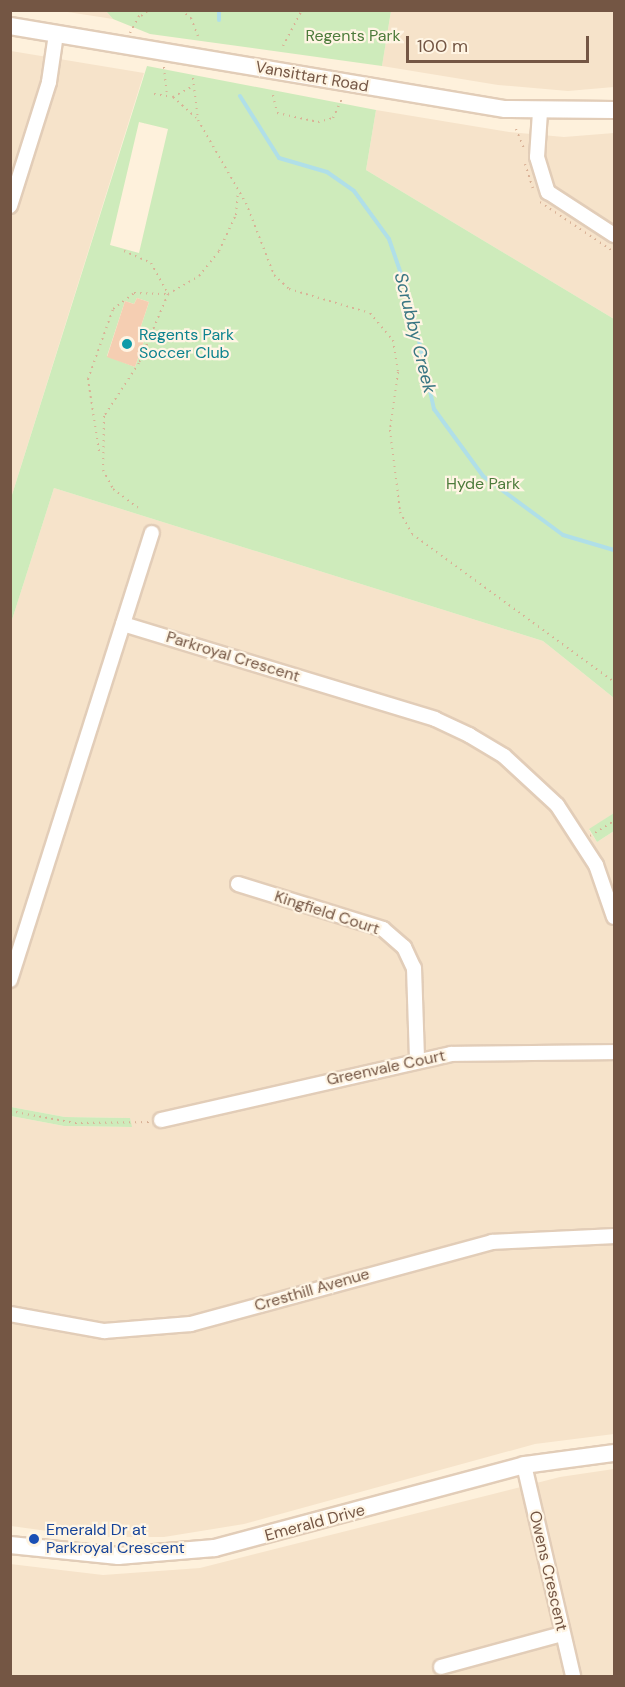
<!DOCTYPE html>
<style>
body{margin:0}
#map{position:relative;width:625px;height:1687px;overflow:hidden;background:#fef1dc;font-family:"DM Sans",sans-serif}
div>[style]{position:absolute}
.residential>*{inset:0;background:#f6e3ca}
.green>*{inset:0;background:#ceebbb}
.stream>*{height:4px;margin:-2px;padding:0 2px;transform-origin:2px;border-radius:2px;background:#b0dfe8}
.building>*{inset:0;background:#f5ceb2}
.path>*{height:2px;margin-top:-1px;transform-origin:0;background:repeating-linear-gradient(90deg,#d9b196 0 1.5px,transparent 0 6px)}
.roads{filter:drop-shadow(2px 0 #e2cdb8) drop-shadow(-2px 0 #e2cdb8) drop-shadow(0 2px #e2cdb8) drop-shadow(0 -2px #e2cdb8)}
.minor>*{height:14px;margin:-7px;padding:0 7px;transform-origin:7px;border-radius:7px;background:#fff}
.tertiary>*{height:16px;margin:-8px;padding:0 8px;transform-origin:8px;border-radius:8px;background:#fff}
.dots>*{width:16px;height:16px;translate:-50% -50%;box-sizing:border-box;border:3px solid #fff5e4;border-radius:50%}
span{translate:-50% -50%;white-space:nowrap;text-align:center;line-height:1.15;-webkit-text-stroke:4.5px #fff5e4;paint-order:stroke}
.park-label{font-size:16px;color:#4d7b3b}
.street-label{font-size:16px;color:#745644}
.culture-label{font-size:16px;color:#0d838f}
.left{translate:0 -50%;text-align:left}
.transit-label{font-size:16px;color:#164399}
.water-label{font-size:18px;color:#3a7683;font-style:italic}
.frame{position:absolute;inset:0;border:12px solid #745644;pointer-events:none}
.scale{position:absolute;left:406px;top:36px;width:183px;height:27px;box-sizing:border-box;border:3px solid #745644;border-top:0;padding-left:8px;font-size:18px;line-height:21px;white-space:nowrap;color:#745644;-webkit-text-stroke:4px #fff5e4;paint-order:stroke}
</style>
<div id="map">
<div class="residential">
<i style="clip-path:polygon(61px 11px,106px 11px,113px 19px)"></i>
<i style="clip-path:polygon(391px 11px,614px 11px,614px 87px,568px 91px,498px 85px,382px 66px)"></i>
<i style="clip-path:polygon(11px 51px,144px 73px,11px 498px)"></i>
<i style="clip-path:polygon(376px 110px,509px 132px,564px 137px,614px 133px,614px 319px,366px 170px)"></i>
<i style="clip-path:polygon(54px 488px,543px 641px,614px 698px,614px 813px,589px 830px,597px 842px,614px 831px,614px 1434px,535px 1444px,244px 1524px,164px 1537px,91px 1537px,11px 1526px,11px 1116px,64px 1126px,131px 1127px,130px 1118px,65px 1117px,11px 1107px,11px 623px)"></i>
<i style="clip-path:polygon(614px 1469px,614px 1676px,11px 1676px,10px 1564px,103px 1575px,200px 1568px,560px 1477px)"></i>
</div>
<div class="green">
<i style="clip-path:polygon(106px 11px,391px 11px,382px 66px,150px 34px,113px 19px)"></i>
<i style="clip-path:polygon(evenodd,147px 66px,376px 110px,366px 170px,614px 319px,614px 698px,543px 641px,54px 488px,11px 623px,11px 498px,147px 66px,139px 122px,168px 129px,139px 253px,110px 245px,139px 122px,147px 66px,137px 298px,149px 302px,140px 329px,147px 332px,135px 367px,107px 356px,125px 301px,134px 304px,137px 298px)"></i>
<i style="clip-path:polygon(614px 813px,614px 831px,597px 842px,589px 829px)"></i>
<i style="clip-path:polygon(11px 1107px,65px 1117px,130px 1118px,132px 1127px,64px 1126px,11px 1116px)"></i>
</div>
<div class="stream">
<i style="left:219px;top:20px;width:10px;rotate:-90deg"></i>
<i style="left:240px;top:96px;width:73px;rotate:57.8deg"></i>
<i style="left:279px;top:158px;width:50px;rotate:16.3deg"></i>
<i style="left:327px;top:172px;width:33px;rotate:35deg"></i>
<i style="left:354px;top:191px;width:59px;rotate:53.9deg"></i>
<i style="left:389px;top:239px;width:65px;rotate:71deg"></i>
<i style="left:410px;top:300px;width:112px;rotate:77.6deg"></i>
<i style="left:434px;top:409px;width:83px;rotate:53.8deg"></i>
<i style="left:483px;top:476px;width:99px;rotate:36.4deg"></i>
<i style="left:563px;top:535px;width:53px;rotate:16.4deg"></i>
</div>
<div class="building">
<i style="clip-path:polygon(137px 298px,149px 302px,140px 329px,147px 332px,135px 367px,107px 357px,125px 301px,134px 304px)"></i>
</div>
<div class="path">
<i style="left:181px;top:10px;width:13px;rotate:39deg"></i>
<i style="left:191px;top:18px;width:22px;rotate:69deg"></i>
<i style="left:141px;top:16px;width:10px;rotate:-37deg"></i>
<i style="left:130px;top:33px;width:26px;rotate:-62deg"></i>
<i style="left:283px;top:46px;width:41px;rotate:-62.2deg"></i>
<i style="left:164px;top:67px;width:28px;rotate:84deg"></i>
<i style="left:193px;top:78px;width:42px;rotate:83.2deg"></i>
<i style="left:198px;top:120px;width:96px;rotate:60deg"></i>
<i style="left:246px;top:203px;width:77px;rotate:68.7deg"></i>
<i style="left:274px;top:275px;width:21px;rotate:43deg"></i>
<i style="left:289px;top:289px;width:84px;rotate:16.5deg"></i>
<i style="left:370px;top:313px;width:35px;rotate:50deg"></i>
<i style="left:393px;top:340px;width:32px;rotate:81deg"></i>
<i style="left:398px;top:372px;width:59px;rotate:97.9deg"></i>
<i style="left:390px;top:430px;width:83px;rotate:83deg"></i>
<i style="left:400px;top:512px;width:25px;rotate:61deg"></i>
<i style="left:412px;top:534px;width:250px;rotate:36.2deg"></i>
<i style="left:154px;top:94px;width:19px;rotate:9deg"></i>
<i style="left:173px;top:97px;width:31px;rotate:42deg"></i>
<i style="left:273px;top:95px;width:18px;rotate:77deg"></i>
<i style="left:277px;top:113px;width:42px;rotate:12.4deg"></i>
<i style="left:318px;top:122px;width:16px;rotate:-15deg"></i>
<i style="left:333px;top:118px;width:23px;rotate:-65deg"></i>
<i style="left:173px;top:97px;width:21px;rotate:-29deg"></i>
<i style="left:516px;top:129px;width:22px;rotate:68deg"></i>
<i style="left:525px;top:164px;width:29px;rotate:72deg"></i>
<i style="left:540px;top:202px;width:89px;rotate:34deg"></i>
<i style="left:124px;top:251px;width:30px;rotate:24deg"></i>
<i style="left:151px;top:263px;width:35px;rotate:61deg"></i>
<i style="left:168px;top:294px;width:75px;rotate:112.8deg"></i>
<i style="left:139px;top:363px;width:64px;rotate:123.4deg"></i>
<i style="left:104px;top:416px;width:54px;rotate:91.1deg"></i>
<i style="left:103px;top:470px;width:21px;rotate:62deg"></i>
<i style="left:113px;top:489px;width:31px;rotate:37deg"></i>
<i style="left:99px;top:451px;width:73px;rotate:-98.7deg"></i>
<i style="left:88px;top:379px;width:74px;rotate:-70.3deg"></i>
<i style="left:113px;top:309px;width:26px;rotate:-37deg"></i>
<i style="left:134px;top:293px;width:34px;rotate:2deg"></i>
<i style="left:168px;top:294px;width:36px;rotate:-30deg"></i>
<i style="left:199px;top:276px;width:32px;rotate:-51deg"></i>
<i style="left:219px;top:251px;width:40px;rotate:-65deg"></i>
<i style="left:236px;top:215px;width:22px;rotate:-85deg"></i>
<i style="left:590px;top:836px;width:28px;rotate:-32deg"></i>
<i style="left:10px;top:1111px;width:66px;rotate:10.5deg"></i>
<i style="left:75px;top:1123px;width:75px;rotate:-0.8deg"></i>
</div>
<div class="roads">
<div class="minor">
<i style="left:540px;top:112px;width:45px;rotate:93.8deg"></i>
<i style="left:537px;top:157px;width:37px;rotate:73deg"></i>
<i style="left:548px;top:192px;width:79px;rotate:33.1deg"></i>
<i style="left:10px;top:206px;width:130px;rotate:-72.5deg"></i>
<i style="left:49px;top:82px;width:49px;rotate:-81.7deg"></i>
<i style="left:123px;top:624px;width:326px;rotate:16.9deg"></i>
<i style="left:435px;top:719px;width:38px;rotate:25deg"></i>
<i style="left:469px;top:735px;width:41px;rotate:31deg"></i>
<i style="left:504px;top:756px;width:72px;rotate:42.8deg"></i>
<i style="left:557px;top:805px;width:72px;rotate:57deg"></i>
<i style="left:596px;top:865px;width:55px;rotate:70.9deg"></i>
<i style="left:238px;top:884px;width:152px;rotate:17.2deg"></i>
<i style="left:383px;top:929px;width:28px;rotate:41deg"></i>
<i style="left:404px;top:947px;width:23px;rotate:65deg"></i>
<i style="left:414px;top:968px;width:92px;rotate:88.1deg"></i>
<i style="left:10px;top:980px;width:469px;rotate:-72.4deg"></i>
<i style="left:161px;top:1120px;width:297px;rotate:-12.8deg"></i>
<i style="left:451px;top:1054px;width:163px;rotate:-0.7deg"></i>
<i style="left:10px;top:1314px;width:96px;rotate:10.3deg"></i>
<i style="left:104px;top:1331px;width:87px;rotate:-4.6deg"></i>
<i style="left:191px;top:1324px;width:312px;rotate:-15.2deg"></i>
<i style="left:492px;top:1242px;width:122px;rotate:-2.8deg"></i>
<i style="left:524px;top:1465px;width:217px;rotate:76.9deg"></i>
<i style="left:441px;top:1667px;width:125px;rotate:-15.3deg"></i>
</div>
<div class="tertiary">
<i style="left:10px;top:26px;width:502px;rotate:9.52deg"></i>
<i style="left:505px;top:109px;width:109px;rotate:0.5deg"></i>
<i style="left:10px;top:1545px;width:109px;rotate:5.8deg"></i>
<i style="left:118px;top:1556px;width:97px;rotate:-4.7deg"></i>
<i style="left:215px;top:1548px;width:320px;rotate:-15deg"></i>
<i style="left:524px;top:1465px;width:91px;rotate:-7.6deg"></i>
</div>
</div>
<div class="dots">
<i style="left:127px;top:344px;background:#0f9aa8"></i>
<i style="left:34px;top:1539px;background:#1a4fb4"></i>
</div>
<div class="park-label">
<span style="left:353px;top:36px">Regents Park</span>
<span style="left:483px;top:484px">Hyde Park</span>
</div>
<div class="street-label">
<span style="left:312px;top:77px;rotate:10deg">Vansittart Road</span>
<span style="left:233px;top:657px;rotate:17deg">Parkroyal Crescent</span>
<span style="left:327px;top:913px;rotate:18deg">Kingfield Court</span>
<span style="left:386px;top:1068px;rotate:-12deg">Greenvale Court</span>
<span style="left:312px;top:1290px;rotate:-16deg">Cresthill Avenue</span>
<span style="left:315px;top:1523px;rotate:-15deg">Emerald Drive</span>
<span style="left:548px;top:1571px;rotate:77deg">Owens Crescent</span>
</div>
<div class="culture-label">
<span class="left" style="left:139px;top:344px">Regents Park<br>Soccer Club</span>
</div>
<div class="transit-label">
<span class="left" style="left:46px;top:1539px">Emerald Dr at<br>Parkroyal Crescent</span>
</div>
<div class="water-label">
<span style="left:415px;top:333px;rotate:76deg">Scrubby Creek</span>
</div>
<div class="frame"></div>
<div class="scale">100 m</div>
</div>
